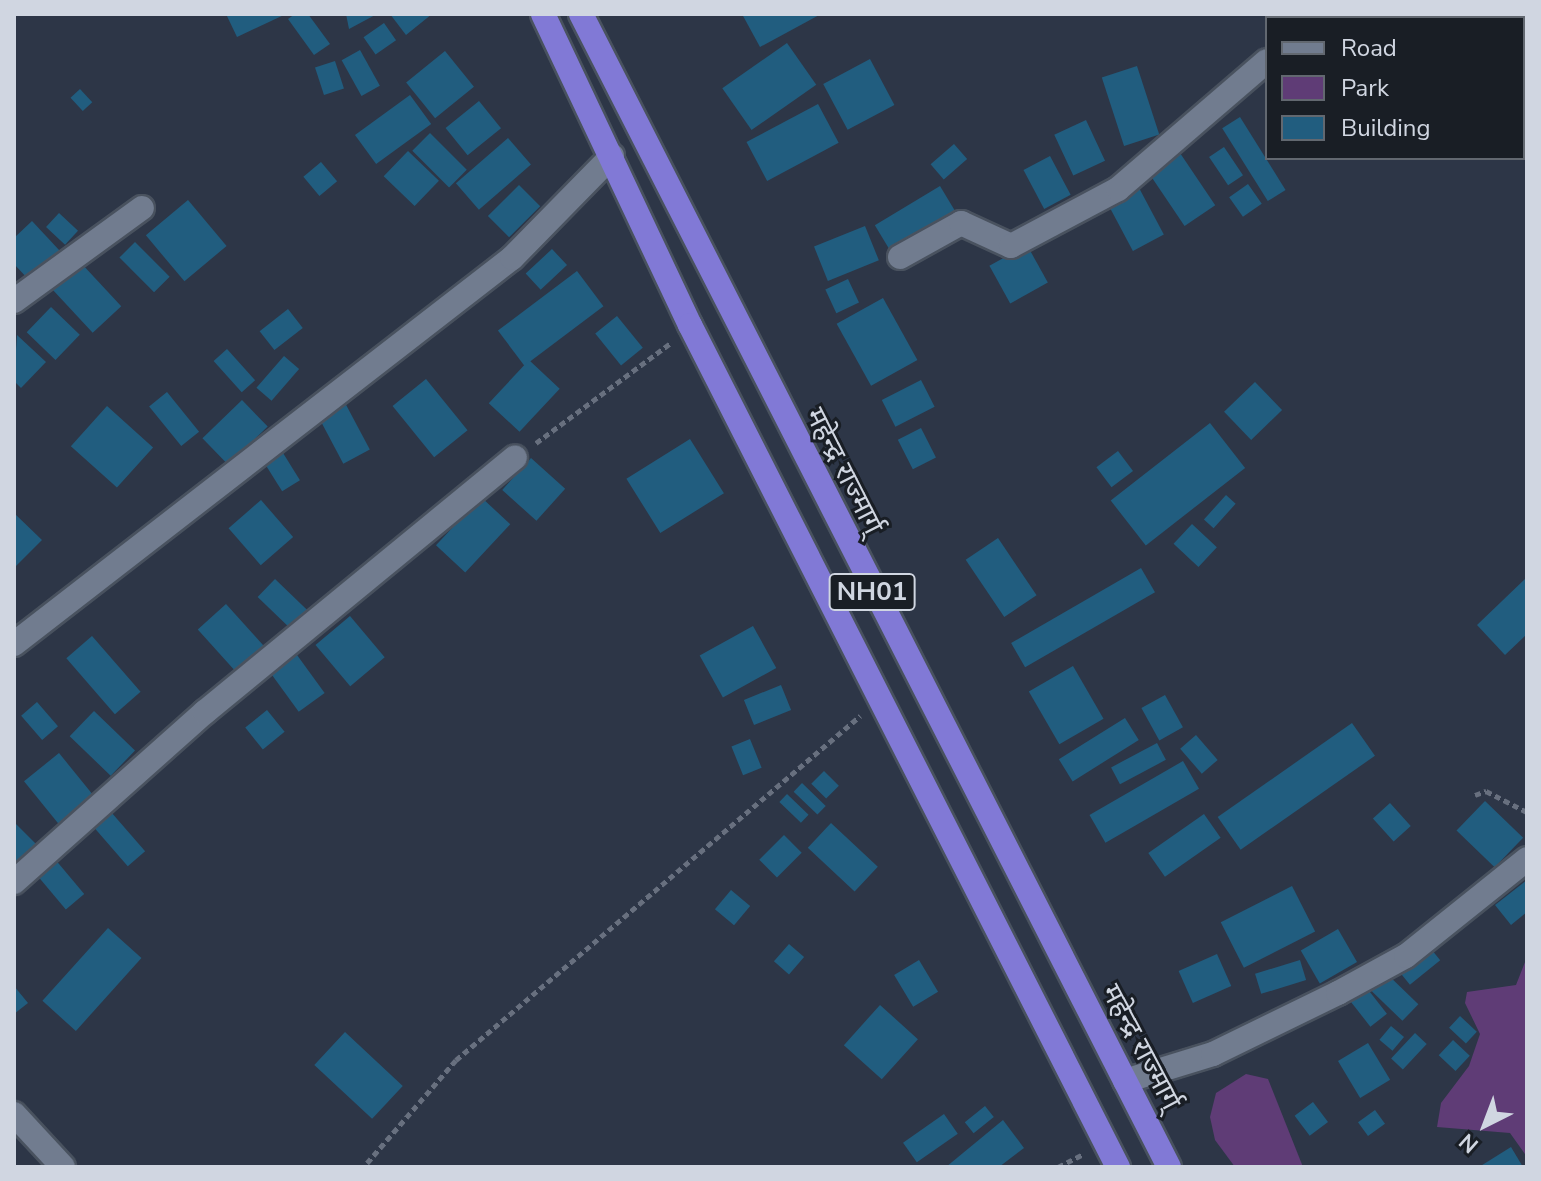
<!DOCTYPE html>
<meta charset="utf-8">
<style>
body{margin:0}
#map{position:relative;width:1541px;height:1181px;overflow:hidden;background:#2d3647;font-family:"Nunito Sans","Noto Sans Devanagari",sans-serif}
div>[style]{position:absolute}
.green>*{inset:0;background:#5f3c76}
.building>*{inset:0;background:#215d7f;transform-origin:0 0}
.path>*{height:5px;margin-top:-2.5px;transform-origin:0;background:repeating-linear-gradient(90deg,#68707f 0 6px,transparent 0 10px)}
.roads{filter:drop-shadow(2px 0 #49525f) drop-shadow(-2px 0 #49525f) drop-shadow(0 2px #49525f) drop-shadow(0 -2px #49525f)}
.minor>*{height:24px;margin:-12px;padding:0 12px;transform-origin:12px;border-radius:12px;background:#717c8f}
.trunk>*{height:24px;margin:-12px;padding:0 12px;transform-origin:12px;border-radius:12px;background:#8179d6}
span{translate:-50% -50%;white-space:nowrap;text-align:center;line-height:1.15;-webkit-text-stroke:6px #191e25;paint-order:stroke}
.shield-label span{padding:2px 6px;background:#191e25;border:2px solid;border-radius:6px;-webkit-text-stroke-width:0}
.shield-label{font-size:26px;color:#d0d6e1;font-weight:700}
.street-label{font-size:28px;color:#d0d6e1}
.frame{position:absolute;inset:0;border:16px solid #d0d6e1;pointer-events:none}
.legend{position:absolute;left:1265px;top:16px;width:260px;height:144px;box-sizing:border-box;background:#191e25;border:2px solid #626870;margin:0;padding:10px 14px;list-style:none;font-size:24px;color:#d0d6e1}
.legend li{display:flex;align-items:center;gap:16px;height:40px}
.legend b{width:40px;border:2px solid #626870}
.north{position:absolute;left:1445px;top:1085px;width:80px;height:80px;-webkit-text-stroke:6px #191e25;paint-order:stroke;rotate:222deg;font-size:22px;font-weight:700;line-height:32px;text-align:center;color:#d0d6e1}
.north::after{content:'';display:block;margin:auto;width:28px;height:36px;background:#d0d6e1;clip-path:polygon(50% 0,100% 100%,50% 72%,0 100%)}
</style>
<div id="map">
<div class="green">
<i style="clip-path:polygon(1527px 957px,1527px 1157px,1510px 1133px,1437px 1127px,1441px 1103px,1469px 1066px,1480px 1034px,1465px 1003px,1467px 992px,1516px 985px)"></i>
<i style="clip-path:polygon(1246px 1074px,1268px 1079px,1303px 1167px,1235px 1167px,1215px 1140px,1210px 1117px,1216px 1093px)"></i>
</div>
<div class="building">
<i style="clip-path:polygon(226px 14px,286px 14px,237px 37px)"></i>
<i style="clip-path:polygon(295px 14px,308px 14px,330px 44px,314px 55px,288px 19px)"></i>
<i style="clip-path:polygon(346px 14px,377px 14px,349px 29px)"></i>
<i style="clip-path:polygon(390px 14px,432px 14px,406px 35px)"></i>
<i style="clip-path:polygon(742px 14px,821px 14px,760px 47px)"></i>
<i style="left:384px;top:23px;width:21px;height:25px;rotate:55deg"></i>
<i style="left:787px;top:43px;width:51px;height:79px;rotate:55deg"></i>
<i style="left:360px;top:50px;width:41px;height:21px;rotate:61deg"></i>
<i style="left:445px;top:51px;width:46px;height:50px;rotate:51deg"></i>
<i style="left:870px;top:59px;width:52px;height:53px;rotate:62deg"></i>
<i style="left:335px;top:61px;width:29px;height:21px;rotate:72deg"></i>
<i style="left:1137px;top:66px;width:72px;height:37px;rotate:72deg"></i>
<i style="left:80px;top:89px;width:18px;height:13px;rotate:47deg"></i>
<i style="left:410px;top:95px;width:36px;height:68px;rotate:54deg"></i>
<i style="left:479px;top:101px;width:35px;height:43px;rotate:51deg"></i>
<i style="left:818px;top:104px;width:44px;height:81px;rotate:62deg"></i>
<i style="left:1240px;top:117px;width:86px;height:21px;rotate:58deg"></i>
<i style="left:1086px;top:120px;width:45px;height:35px;rotate:65deg"></i>
<i style="left:430px;top:133px;width:52px;height:25px;rotate:45deg"></i>
<i style="left:508px;top:138px;width:35px;height:69px;rotate:49deg"></i>
<i style="left:954px;top:144px;width:20px;height:31px;rotate:49deg"></i>
<i style="left:1224px;top:147px;width:34px;height:18px;rotate:56deg"></i>
<i style="left:408px;top:151px;width:43px;height:35px;rotate:44deg"></i>
<i style="left:1180px;top:153px;width:63px;height:37px;rotate:56deg"></i>
<i style="left:1050px;top:156px;width:44px;height:30px;rotate:62deg"></i>
<i style="left:321px;top:162px;width:25px;height:23px;rotate:50deg"></i>
<i style="left:1248px;top:184px;width:24px;height:23px;rotate:55deg"></i>
<i style="left:519px;top:185px;width:30px;height:44px;rotate:45deg"></i>
<i style="left:940px;top:186px;width:29px;height:76px;rotate:59deg"></i>
<i style="left:1138px;top:186px;width:55px;height:35px;rotate:62deg"></i>
<i style="left:188px;top:200px;width:60px;height:55px;rotate:50deg"></i>
<i style="left:59px;top:213px;width:26px;height:19px;rotate:43deg"></i>
<i style="clip-path:polygon(32px 221px,60px 251px,29px 280px,14px 264px,14px 238px)"></i>
<i style="left:865px;top:226px;width:37px;height:55px;rotate:68deg"></i>
<i style="left:135px;top:242px;width:49px;height:22px;rotate:45deg"></i>
<i style="left:1027px;top:245px;width:43px;height:43px;rotate:61deg"></i>
<i style="left:552px;top:249px;width:22px;height:36px;rotate:47deg"></i>
<i style="left:81px;top:263px;width:59px;height:39px;rotate:47deg"></i>
<i style="left:577px;top:271px;width:44px;height:99px;rotate:53deg"></i>
<i style="left:848px;top:279px;width:26px;height:25px;rotate:65deg"></i>
<i style="left:883px;top:298px;width:71px;height:53px;rotate:61deg"></i>
<i style="left:51px;top:307px;width:40px;height:35px;rotate:44deg"></i>
<i style="left:288px;top:309px;width:24px;height:36px;rotate:52deg"></i>
<i style="left:617px;top:316px;width:41px;height:28px;rotate:51deg"></i>
<i style="clip-path:polygon(17px 335px,46px 362px,21px 388px,14px 381px)"></i>
<i style="left:227px;top:349px;width:42px;height:18px;rotate:48deg"></i>
<i style="left:284px;top:356px;width:20px;height:42px;rotate:41deg"></i>
<i style="left:529px;top:360px;width:42px;height:59px;rotate:43deg"></i>
<i style="left:426px;top:379px;width:66px;height:43px;rotate:51deg"></i>
<i style="left:921px;top:380px;width:30px;height:44px;rotate:63deg"></i>
<i style="left:1255px;top:382px;width:39px;height:43px;rotate:46deg"></i>
<i style="left:167px;top:392px;width:51px;height:23px;rotate:51deg"></i>
<i style="left:242px;top:400px;width:37px;height:55px;rotate:46deg"></i>
<i style="left:344px;top:401px;width:55px;height:30px;rotate:62deg"></i>
<i style="left:107px;top:406px;width:62px;height:54px;rotate:42deg"></i>
<i style="left:1210px;top:423px;width:57px;height:126px;rotate:52deg"></i>
<i style="left:921px;top:428px;width:33px;height:26px;rotate:63deg"></i>
<i style="left:690px;top:439px;width:64px;height:75px;rotate:58deg"></i>
<i style="left:1118px;top:451px;width:25px;height:27px;rotate:53deg"></i>
<i style="left:283px;top:453px;width:32px;height:21px;rotate:58deg"></i>
<i style="left:531px;top:458px;width:46px;height:43px;rotate:42deg"></i>
<i style="left:1226px;top:495px;width:13px;height:33px;rotate:42deg"></i>
<i style="left:481px;top:497px;width:40px;height:66px;rotate:43deg"></i>
<i style="left:261px;top:500px;width:49px;height:43px;rotate:49deg"></i>
<i style="clip-path:polygon(14px 513px,42px 540px,14px 568px)"></i>
<i style="left:1192px;top:524px;width:34px;height:27px;rotate:43deg"></i>
<i style="left:998px;top:538px;width:69px;height:39px;rotate:56deg"></i>
<i style="left:1141px;top:568px;width:28px;height:150px;rotate:60deg"></i>
<i style="clip-path:polygon(1527px 577px,1527px 634px,1505px 655px,1477px 625px)"></i>
<i style="left:275px;top:579px;width:52px;height:25px;rotate:44deg"></i>
<i style="left:226px;top:604px;width:62px;height:38px;rotate:48deg"></i>
<i style="left:350px;top:616px;width:54px;height:45px;rotate:50deg"></i>
<i style="left:753px;top:626px;width:48px;height:61px;rotate:61deg"></i>
<i style="left:92px;top:636px;width:74px;height:34px;rotate:49deg"></i>
<i style="left:297px;top:655px;width:47px;height:32px;rotate:54deg"></i>
<i style="left:1073px;top:666px;width:61px;height:51px;rotate:60deg"></i>
<i style="left:781px;top:685px;width:27px;height:40px;rotate:68deg"></i>
<i style="left:1165px;top:695px;width:37px;height:27px;rotate:61deg"></i>
<i style="left:37px;top:702px;width:32px;height:21px;rotate:49deg"></i>
<i style="left:267px;top:710px;width:28px;height:28px;rotate:51deg"></i>
<i style="left:94px;top:711px;width:57px;height:35px;rotate:44deg"></i>
<i style="left:1125px;top:718px;width:26px;height:78px;rotate:58deg"></i>
<i style="left:1352px;top:723px;width:40px;height:164px;rotate:55deg"></i>
<i style="left:1196px;top:735px;width:33px;height:21px;rotate:49deg"></i>
<i style="left:750px;top:739px;width:31px;height:20px;rotate:68deg"></i>
<i style="left:1157px;top:743px;width:19px;height:52px;rotate:62deg"></i>
<i style="left:59px;top:753px;width:66px;height:45px;rotate:51deg"></i>
<i style="left:1183px;top:761px;width:32px;height:108px;rotate:60deg"></i>
<i style="left:824px;top:771px;width:21px;height:18px;rotate:45deg"></i>
<i style="left:802px;top:783px;width:33px;height:12px;rotate:44deg"></i>
<i style="left:787px;top:794px;width:30px;height:11px;rotate:44deg"></i>
<i style="left:1485px;top:801px;width:53px;height:41px;rotate:44deg"></i>
<i style="left:1390px;top:803px;width:31px;height:23px;rotate:48deg"></i>
<i style="left:111px;top:812px;width:52px;height:23px;rotate:49deg"></i>
<i style="left:1204px;top:814px;width:29px;height:68px;rotate:55deg"></i>
<i style="clip-path:polygon(14px 822px,38px 846px,14px 871px)"></i>
<i style="left:831px;top:823px;width:64px;height:34px;rotate:43deg"></i>
<i style="left:784px;top:835px;width:25px;height:35px;rotate:45deg"></i>
<i style="left:54px;top:858px;width:47px;height:24px;rotate:50deg"></i>
<i style="clip-path:polygon(1527px 880px,1527px 912px,1511px 925px,1495px 905px)"></i>
<i style="left:1292px;top:886px;width:51px;height:80px;rotate:63deg"></i>
<i style="left:731px;top:890px;width:25px;height:25px;rotate:40deg"></i>
<i style="left:108px;top:928px;width:45px;height:98px;rotate:42deg"></i>
<i style="left:1338px;top:929px;width:38px;height:43px;rotate:60deg"></i>
<i style="left:789px;top:944px;width:20px;height:23px;rotate:41deg"></i>
<i style="left:1427px;top:944px;width:21px;height:39px;rotate:51deg"></i>
<i style="left:1217px;top:954px;width:35px;height:42px;rotate:66deg"></i>
<i style="left:919px;top:960px;width:37px;height:29px;rotate:59deg"></i>
<i style="left:1300px;top:960px;width:21px;height:47px;rotate:73deg"></i>
<i style="left:1386px;top:973px;width:45px;height:23px;rotate:44deg"></i>
<i style="clip-path:polygon(14px 986px,28px 1003px,14px 1014px)"></i>
<i style="left:1366px;top:987px;width:34px;height:21px;rotate:52deg"></i>
<i style="left:880px;top:1005px;width:51px;height:54px;rotate:42deg"></i>
<i style="left:1460px;top:1016px;width:23px;height:16px;rotate:43deg"></i>
<i style="left:1391px;top:1026px;width:17px;height:18px;rotate:40deg"></i>
<i style="left:345px;top:1032px;width:79px;height:45px;rotate:43deg"></i>
<i style="left:1415px;top:1033px;width:16px;height:35px;rotate:43deg"></i>
<i style="left:1453px;top:1040px;width:23px;height:21px;rotate:43deg"></i>
<i style="left:1368px;top:1043px;width:43px;height:35px;rotate:59deg"></i>
<i style="left:1313px;top:1102px;width:25px;height:23px;rotate:53deg"></i>
<i style="left:985px;top:1106px;width:14px;height:26px;rotate:51deg"></i>
<i style="left:1375px;top:1110px;width:17px;height:21px;rotate:54deg"></i>
<i style="left:944px;top:1114px;width:24px;height:50px;rotate:55deg"></i>
<i style="clip-path:polygon(1003px 1120px,1024px 1148px,999px 1167px,946px 1167px)"></i>
<i style="clip-path:polygon(1511px 1147px,1523px 1167px,1479px 1167px)"></i>
</div>
<div class="path">
<i style="left:536px;top:443px;width:169px;rotate:-36.6deg"></i>
<i style="left:1475px;top:795px;width:12px;rotate:-20deg"></i>
<i style="left:1486px;top:791px;width:46px;rotate:27.1deg"></i>
<i style="left:367px;top:1163px;width:136px;rotate:-49.2deg"></i>
<i style="left:456px;top:1060px;width:531px;rotate:-40.41deg"></i>
<i style="left:1058px;top:1167px;width:28px;rotate:-27deg"></i>
</div>
<div class="roads">
<div class="minor">
<i style="left:1312px;top:18px;width:6px;rotate:-45deg"></i>
<i style="left:900px;top:257px;width:70px;rotate:-29.1deg"></i>
<i style="left:961px;top:223px;width:55px;rotate:24.7deg"></i>
<i style="left:1011px;top:246px;width:121px;rotate:-28deg"></i>
<i style="left:1118px;top:189px;width:196px;rotate:-40.7deg"></i>
<i style="left:14px;top:301px;width:158px;rotate:-36deg"></i>
<i style="left:14px;top:644px;width:630px;rotate:-37.78deg"></i>
<i style="left:512px;top:258px;width:143px;rotate:-45.6deg"></i>
<i style="left:14px;top:882px;width:256px;rotate:-41.7deg"></i>
<i style="left:205px;top:712px;width:401px;rotate:-39.4deg"></i>
<i style="left:1125px;top:1081px;width:92px;rotate:-17.1deg"></i>
<i style="left:1213px;top:1054px;width:139px;rotate:-26deg"></i>
<i style="left:1338px;top:993px;width:77px;rotate:-28.6deg"></i>
<i style="left:1406px;top:956px;width:155px;rotate:-38.7deg"></i>
<i style="left:14px;top:1114px;width:72px;rotate:47.2deg"></i>
</div>
<div class="trunk">
<i style="left:543px;top:14px;width:344px;rotate:64.7deg"></i>
<i style="left:690px;top:325px;width:945px;rotate:63.06deg"></i>
<i style="left:581px;top:14px;width:1294px;rotate:62.98deg"></i>
</div>
</div>
<div class="shield-label">
<span style="left:872px;top:592px">NH01</span>
</div>
<div class="street-label">
<span style="left:844px;top:471px;rotate:63deg">महेन्द्र राज्मार्ग्</span>
<span style="left:1141px;top:1047px;rotate:62deg">महेन्द्र राज्मार्ग्</span>
</div>
<div class="frame"></div>
<ul class="legend">
<li><b style="height:10px;background:#717c8f"></b>Road</li>
<li><b style="height:22px;background:#5f3c76"></b>Park</li>
<li><b style="height:22px;background:#215d7f"></b>Building</li>
</ul>
<div class="north">N</div>
</div>
